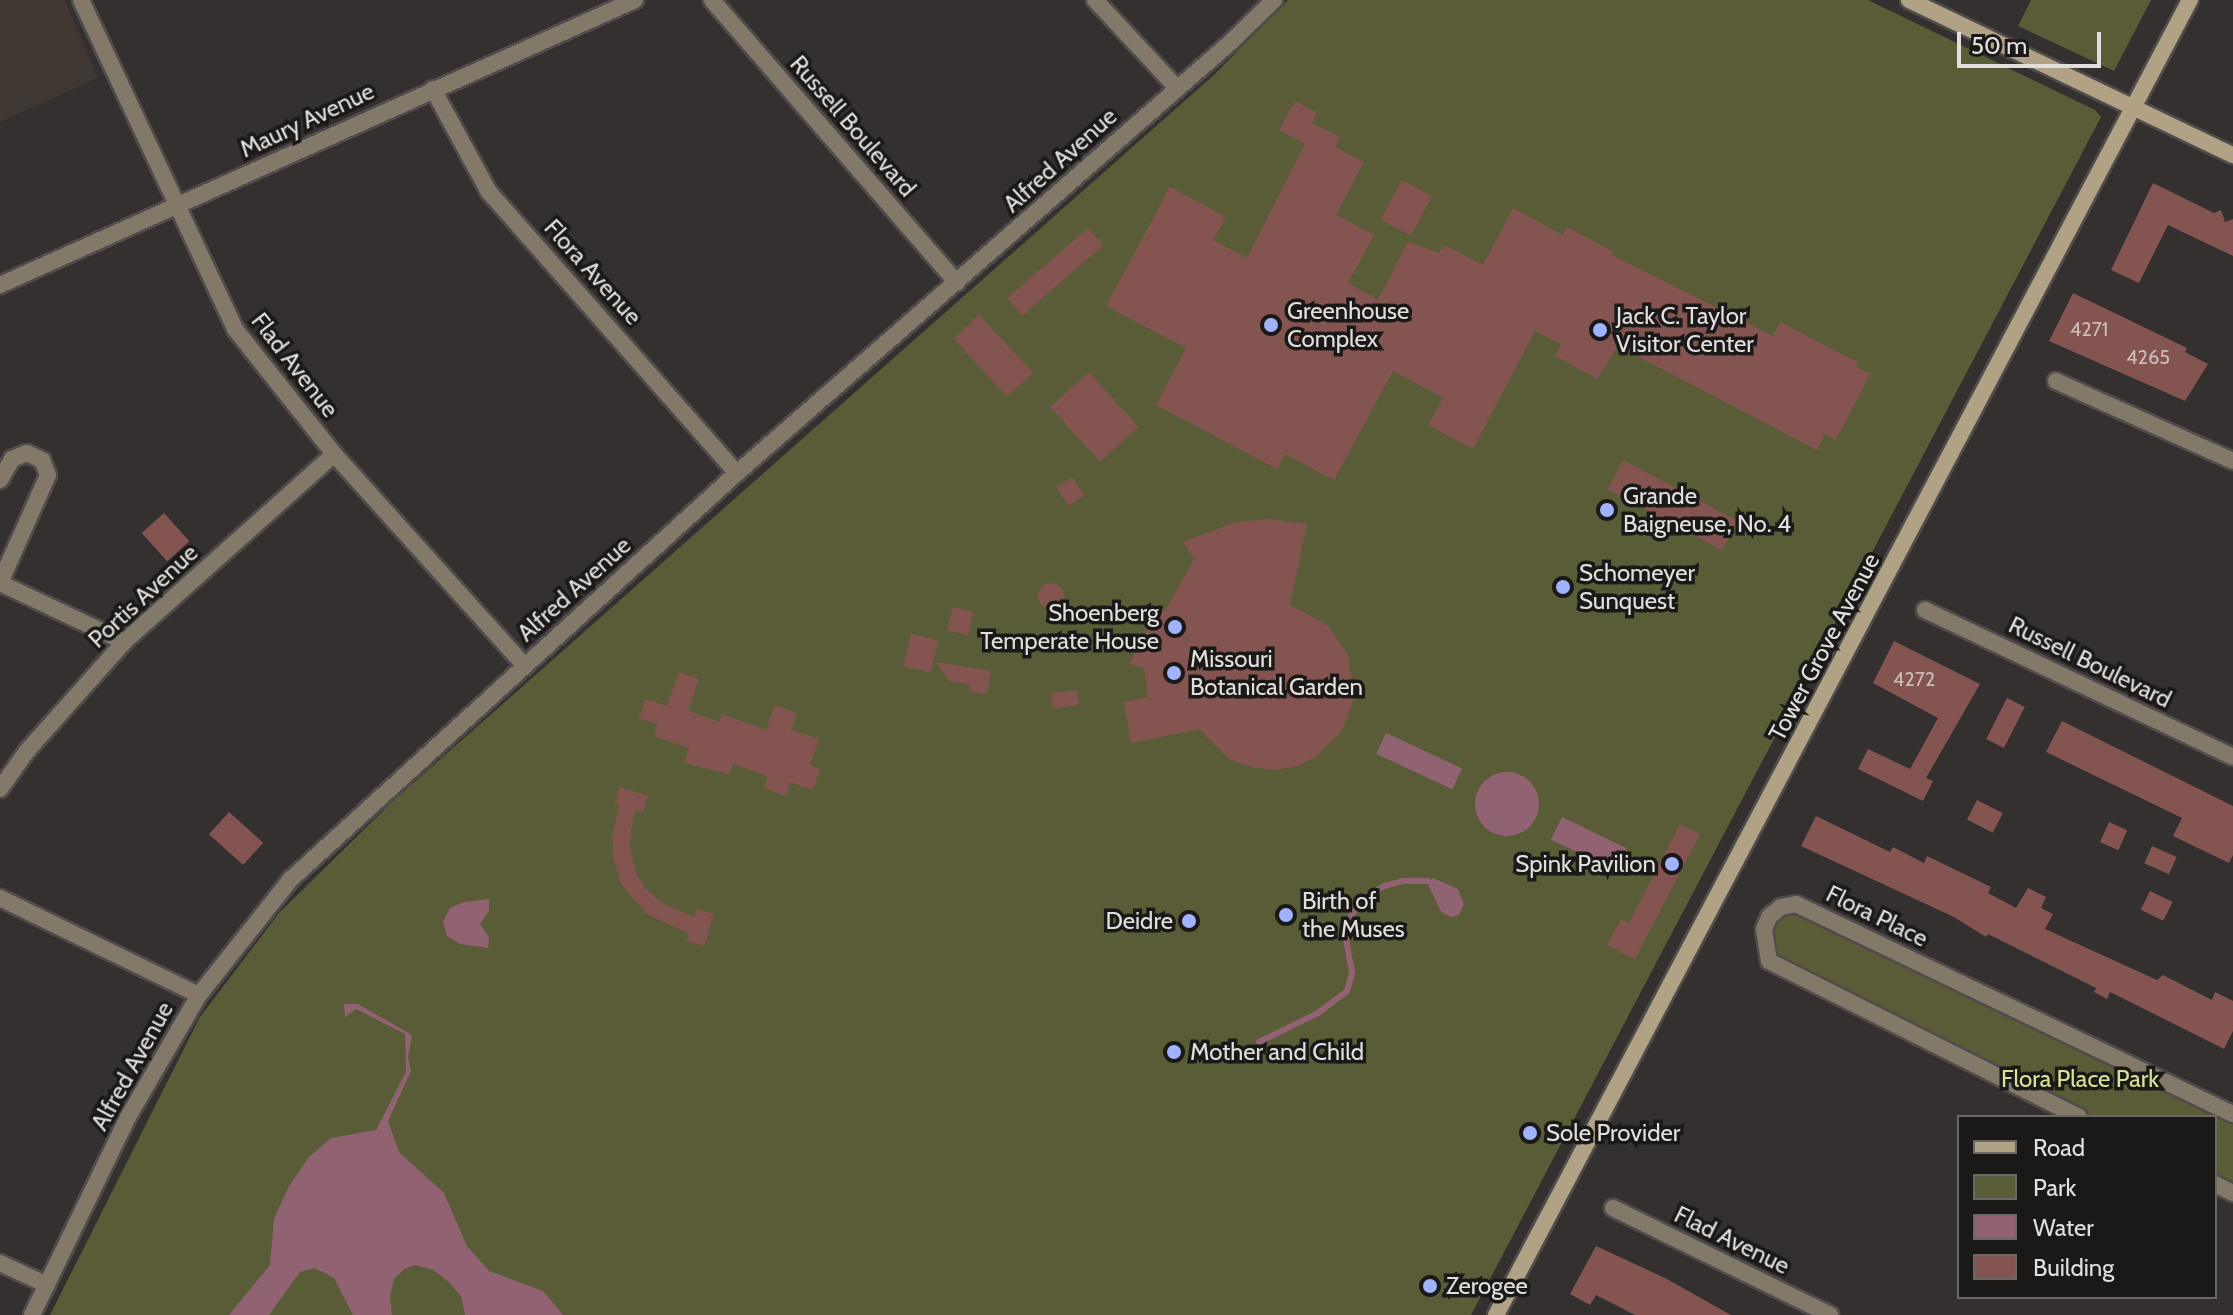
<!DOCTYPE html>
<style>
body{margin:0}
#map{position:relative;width:2233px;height:1315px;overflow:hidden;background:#33302f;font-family:Cabin,sans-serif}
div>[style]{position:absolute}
.built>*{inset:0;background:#3f3732}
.green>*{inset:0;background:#5a5c37}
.water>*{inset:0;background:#916372;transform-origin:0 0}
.round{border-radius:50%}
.stream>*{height:6px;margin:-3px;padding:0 3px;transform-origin:3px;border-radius:3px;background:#916372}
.building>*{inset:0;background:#845550;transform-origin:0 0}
.roads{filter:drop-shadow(2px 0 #4f4c4b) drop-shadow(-2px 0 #4f4c4b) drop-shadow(0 2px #4f4c4b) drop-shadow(0 -2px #4f4c4b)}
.street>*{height:16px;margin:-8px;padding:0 8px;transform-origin:8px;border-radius:8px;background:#837968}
.secondary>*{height:16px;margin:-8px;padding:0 8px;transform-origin:8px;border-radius:8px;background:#b1a286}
.dots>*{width:22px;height:22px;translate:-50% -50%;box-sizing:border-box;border:4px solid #1a1918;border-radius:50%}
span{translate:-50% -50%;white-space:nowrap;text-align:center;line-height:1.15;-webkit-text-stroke:7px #1a1918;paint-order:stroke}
.number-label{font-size:20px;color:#cabcba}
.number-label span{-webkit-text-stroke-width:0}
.street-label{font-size:24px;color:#e1dfde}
.poi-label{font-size:24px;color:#e1dfde}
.left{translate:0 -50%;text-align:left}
.right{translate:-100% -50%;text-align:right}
.park-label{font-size:24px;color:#dbe098}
.legend{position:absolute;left:1957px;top:1115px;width:260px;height:184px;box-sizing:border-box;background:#1a1918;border:2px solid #6a6867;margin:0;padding:10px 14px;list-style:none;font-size:24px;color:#e1dfde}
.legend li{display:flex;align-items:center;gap:16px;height:40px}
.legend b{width:40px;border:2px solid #6a6867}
.scale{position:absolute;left:1957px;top:32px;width:144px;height:36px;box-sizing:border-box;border:4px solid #e1dfde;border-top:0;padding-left:10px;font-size:24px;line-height:28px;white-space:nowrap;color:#e1dfde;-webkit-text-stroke:6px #1a1918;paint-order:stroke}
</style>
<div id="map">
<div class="built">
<i style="clip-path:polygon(0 0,65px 0,98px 78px,0 122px)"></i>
</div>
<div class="green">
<i style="clip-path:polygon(1288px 0,1868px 0,2095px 110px,2101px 117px,1471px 1315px,50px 1315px,200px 1017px,279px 913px,394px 800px,1215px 74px)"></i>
<i style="clip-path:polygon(2031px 0,2151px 0,2114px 71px,2018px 26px)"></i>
<i style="clip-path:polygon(1796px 904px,2233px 1114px,2233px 1193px,2215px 1184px,2215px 1117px,2079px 1117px,1769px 961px,1769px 917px)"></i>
</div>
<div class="water">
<i style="left:1386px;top:733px;width:84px;height:23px;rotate:25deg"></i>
<i class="round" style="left:1475px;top:772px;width:64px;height:64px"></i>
<i style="left:1562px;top:817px;width:72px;height:25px;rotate:26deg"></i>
<i style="clip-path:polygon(1433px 878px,1458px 889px,1464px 904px,1459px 915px,1451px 917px,1441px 912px,1428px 884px)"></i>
<i style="clip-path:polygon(489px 899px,489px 911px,480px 924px,489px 937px,488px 948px,460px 944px,447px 936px,443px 922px,450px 908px,464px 902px)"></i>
<i style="clip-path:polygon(344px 1004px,358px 1004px,412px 1035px,408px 1057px,411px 1071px,388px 1121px,399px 1152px,444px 1193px,467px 1246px,489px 1271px,543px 1291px,563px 1315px,465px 1315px,461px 1296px,448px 1281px,433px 1270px,415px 1265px,404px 1269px,394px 1279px,390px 1295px,392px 1315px,353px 1315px,334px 1278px,315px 1268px,300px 1272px,269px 1315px,229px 1315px,270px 1265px,274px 1219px,289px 1186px,309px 1157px,331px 1138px,376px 1130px,406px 1072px,405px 1034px,356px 1009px,345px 1017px)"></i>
</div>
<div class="stream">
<i style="left:1259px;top:1042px;width:66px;rotate:-26.2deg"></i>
<i style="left:1318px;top:1013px;width:36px;rotate:-37deg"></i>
<i style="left:1347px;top:991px;width:19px;rotate:-74deg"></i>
<i style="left:1352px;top:973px;width:36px;rotate:-100deg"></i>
<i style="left:1346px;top:938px;width:18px;rotate:-84deg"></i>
<i style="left:1348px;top:920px;width:29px;rotate:-54deg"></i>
<i style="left:1365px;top:897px;width:22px;rotate:-30deg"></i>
<i style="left:1384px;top:886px;width:21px;rotate:-14deg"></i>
<i style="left:1404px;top:881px;width:24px"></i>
</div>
<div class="building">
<i style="clip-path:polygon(1295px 101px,1317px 113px,1312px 123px,1340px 137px,1335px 147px,1364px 162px,1336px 215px,1374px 235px,1348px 283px,1378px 300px,1408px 242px,1439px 253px,1444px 245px,1483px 265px,1513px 208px,1563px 235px,1567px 227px,1614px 252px,1612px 255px,1773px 336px,1780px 322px,1859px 363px,1857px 367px,1870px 374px,1836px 440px,1825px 434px,1817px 450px,1618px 346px,1597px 379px,1555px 356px,1561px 344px,1535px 331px,1473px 449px,1428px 425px,1443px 398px,1393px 371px,1334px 480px,1285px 454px,1277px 469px,1156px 405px,1186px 348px,1106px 306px,1170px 187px,1226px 217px,1213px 240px,1247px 258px,1305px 144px,1279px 130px)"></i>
<i style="left:1402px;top:180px;width:34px;height:45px;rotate:28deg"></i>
<i style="clip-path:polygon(2153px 183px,2214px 213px,2221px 210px,2225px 222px,2233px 219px,2233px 256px,2168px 225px,2139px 283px,2111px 270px)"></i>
<i style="left:1088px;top:228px;width:23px;height:107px;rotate:49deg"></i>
<i style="clip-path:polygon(2073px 293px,2187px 348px,2185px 352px,2208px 364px,2185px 401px,2049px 341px)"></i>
<i style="left:979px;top:315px;width:79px;height:35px;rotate:47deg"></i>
<i style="left:1089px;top:372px;width:74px;height:52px;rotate:48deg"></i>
<i style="left:1623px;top:460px;width:130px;height:33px;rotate:28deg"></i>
<i style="left:1072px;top:477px;width:22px;height:19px;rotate:56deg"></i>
<i style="left:164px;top:513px;width:38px;height:30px;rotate:48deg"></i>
<i style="clip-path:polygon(1270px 519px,1307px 524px,1290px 605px,1326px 624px,1348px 655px,1354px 698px,1342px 731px,1317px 756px,1298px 766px,1275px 770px,1251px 767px,1229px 759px,1199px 729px,1131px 743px,1124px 702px,1148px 697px,1144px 668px,1129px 664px,1159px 608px,1165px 611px,1194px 559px,1183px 542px,1236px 522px)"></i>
<i class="round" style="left:1038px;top:583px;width:26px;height:26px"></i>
<i style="left:953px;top:607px;width:21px;height:24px;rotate:14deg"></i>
<i style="left:911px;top:634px;width:28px;height:33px;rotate:13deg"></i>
<i style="clip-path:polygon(1894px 641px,1980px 684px,1926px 778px,1933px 781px,1923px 801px,1858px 769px,1868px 749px,1910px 769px,1938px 718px,1873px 683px)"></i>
<i style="clip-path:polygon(936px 662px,991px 671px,987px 694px,969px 691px,970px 685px,948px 680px)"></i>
<i style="clip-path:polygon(679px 672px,699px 679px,688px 711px,720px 722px,722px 714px,766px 730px,775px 705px,797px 713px,791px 730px,819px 739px,810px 765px,820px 769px,813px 790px,790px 782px,786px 796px,764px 788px,768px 776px,733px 764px,729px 774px,684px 763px,689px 748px,654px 736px,657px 724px,639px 718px,645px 699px,667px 706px)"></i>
<i style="left:1077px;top:690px;width:15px;height:26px;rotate:82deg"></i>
<i style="left:2007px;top:698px;width:20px;height:46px;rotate:27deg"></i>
<i style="clip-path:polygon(2062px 721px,2233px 806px,2233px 855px,2229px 863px,2173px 836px,2182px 818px,2046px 752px)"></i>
<i style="clip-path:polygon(620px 787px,648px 796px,643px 813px,636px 810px,631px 830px,630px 847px,636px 873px,645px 888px,662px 903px,694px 917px,697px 909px,714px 914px,704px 946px,687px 941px,689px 933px,648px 915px,621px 884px,614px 860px,612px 838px,619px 805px,615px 804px)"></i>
<i style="left:1977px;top:800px;width:29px;height:22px;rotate:27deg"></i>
<i style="left:229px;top:812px;width:46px;height:30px;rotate:42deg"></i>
<i style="clip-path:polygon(1816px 816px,1890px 852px,1893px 847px,1924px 863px,1927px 856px,1991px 887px,1988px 893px,2016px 908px,2028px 888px,2046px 897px,2041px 908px,2053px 914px,2045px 929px,2157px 980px,2163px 975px,2212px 1000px,2215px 992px,2233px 1001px,2233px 1031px,2224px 1049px,2110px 992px,2107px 999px,2094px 992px,2096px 988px,1988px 934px,1986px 937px,1954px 917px,1801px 846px)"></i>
<i style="left:2109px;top:822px;width:20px;height:22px;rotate:24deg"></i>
<i style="clip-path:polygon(1680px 824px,1700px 834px,1635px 959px,1607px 945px,1621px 919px,1629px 923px)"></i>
<i style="left:2152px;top:846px;width:27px;height:19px;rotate:24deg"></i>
<i style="left:2150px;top:891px;width:25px;height:21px;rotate:26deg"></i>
<i style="clip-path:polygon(1596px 1246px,1665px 1278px,1731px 1315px,1635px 1315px,1596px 1295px,1590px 1305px,1570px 1294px)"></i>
</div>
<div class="roads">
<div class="street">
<i style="left:81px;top:0;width:363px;rotate:64.9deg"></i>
<i style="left:235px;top:329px;width:159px;rotate:51.6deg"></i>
<i style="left:334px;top:454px;width:285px;rotate:48deg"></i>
<i style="left:712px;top:0;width:374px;rotate:49.1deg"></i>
<i style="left:1095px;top:0;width:120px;rotate:47deg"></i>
<i style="left:433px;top:89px;width:117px;rotate:61.5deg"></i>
<i style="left:489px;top:192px;width:375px;rotate:48.6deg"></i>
<i style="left:0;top:285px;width:696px;rotate:-24.17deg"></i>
<i style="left:2056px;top:381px;width:194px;rotate:24.3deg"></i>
<i style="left:0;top:480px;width:24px;rotate:-60deg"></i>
<i style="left:12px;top:459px;width:16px;rotate:-22deg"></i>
<i style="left:27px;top:453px;width:17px;rotate:25deg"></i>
<i style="left:42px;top:460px;width:16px;rotate:68deg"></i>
<i style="left:48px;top:475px;width:118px;rotate:114deg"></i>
<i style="left:0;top:583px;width:137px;rotate:25.4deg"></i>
<i style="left:1925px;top:610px;width:341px;rotate:25.5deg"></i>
<i style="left:0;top:789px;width:47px;rotate:-54.6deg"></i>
<i style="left:27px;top:751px;width:146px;rotate:-48.3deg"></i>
<i style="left:124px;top:642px;width:282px;rotate:-41.8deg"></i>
<i style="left:0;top:898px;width:221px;rotate:26deg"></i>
<i style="left:2079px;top:1117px;width:347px;rotate:-153.3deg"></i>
<i style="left:1769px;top:961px;width:32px;rotate:-99deg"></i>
<i style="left:1764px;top:929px;width:13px;rotate:-67deg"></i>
<i style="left:1769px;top:917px;width:16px;rotate:-40deg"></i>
<i style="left:1781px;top:907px;width:15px;rotate:-11deg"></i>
<i style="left:1796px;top:904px;width:485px;rotate:25.7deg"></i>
<i style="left:2215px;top:1184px;width:20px;rotate:27deg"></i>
<i style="left:1613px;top:1208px;width:242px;rotate:26.2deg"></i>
<i style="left:0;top:1263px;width:52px;rotate:25.1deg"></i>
<i style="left:32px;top:1315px;width:220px;rotate:-64.1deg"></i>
<i style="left:128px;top:1117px;width:141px;rotate:-59.8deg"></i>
<i style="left:199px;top:995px;width:147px;rotate:-51.6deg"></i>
<i style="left:290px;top:880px;width:605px;rotate:-42.32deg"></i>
<i style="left:737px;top:473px;width:657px;rotate:-41.11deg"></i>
<i style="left:1232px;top:41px;width:59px;rotate:-44.3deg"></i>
</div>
<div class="secondary">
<i style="left:1909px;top:0;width:359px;rotate:25.6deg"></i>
<i style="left:1496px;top:1315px;width:1487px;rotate:-62.18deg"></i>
</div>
</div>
<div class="dots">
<i style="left:1271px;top:325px;background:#a1b3fd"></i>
<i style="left:1600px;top:330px;background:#a1b3fd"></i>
<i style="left:1607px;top:510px;background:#a1b3fd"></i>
<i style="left:1563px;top:587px;background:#a1b3fd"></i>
<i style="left:1175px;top:627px;background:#a1b3fd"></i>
<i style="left:1174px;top:673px;background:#a1b3fd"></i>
<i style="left:1672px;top:864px;background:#a1b3fd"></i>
<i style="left:1286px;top:915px;background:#a1b3fd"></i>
<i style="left:1189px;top:921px;background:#a1b3fd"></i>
<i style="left:1174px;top:1052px;background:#a1b3fd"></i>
<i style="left:1530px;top:1133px;background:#a1b3fd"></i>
<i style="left:1430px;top:1286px;background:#a1b3fd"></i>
</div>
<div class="number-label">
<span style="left:2089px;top:329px">4271</span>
<span style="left:2148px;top:357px">4265</span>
<span style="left:1914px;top:679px">4272</span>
</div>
<div class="street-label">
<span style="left:307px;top:120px;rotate:-25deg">Maury Avenue</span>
<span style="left:853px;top:126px;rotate:49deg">Russell Boulevard</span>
<span style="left:1060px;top:160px;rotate:-42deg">Alfred Avenue</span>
<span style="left:593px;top:272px;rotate:48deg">Flora Avenue</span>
<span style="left:295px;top:365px;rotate:52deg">Flad Avenue</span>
<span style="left:574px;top:589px;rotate:-42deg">Alfred Avenue</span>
<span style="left:143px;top:596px;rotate:-43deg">Portis Avenue</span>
<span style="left:1824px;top:647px;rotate:-62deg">Tower Grove Avenue</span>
<span style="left:2090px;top:662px;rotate:26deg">Russell Boulevard</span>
<span style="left:1877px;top:916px;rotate:26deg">Flora Place</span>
<span style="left:132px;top:1066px;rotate:-61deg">Alfred Avenue</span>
<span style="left:1732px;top:1240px;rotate:26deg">Flad Avenue</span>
</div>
<div class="poi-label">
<span class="left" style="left:1287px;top:325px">Greenhouse<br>Complex</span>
<span class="left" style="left:1616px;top:330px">Jack C. Taylor<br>Visitor Center</span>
<span class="left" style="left:1623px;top:510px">Grande<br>Baigneuse, No. 4</span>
<span class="left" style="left:1579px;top:587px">Schomeyer<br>Sunquest</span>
<span class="right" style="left:1159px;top:627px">Shoenberg<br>Temperate House</span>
<span class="left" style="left:1190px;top:673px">Missouri<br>Botanical Garden</span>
<span class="right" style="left:1656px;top:864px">Spink Pavilion</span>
<span class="left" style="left:1302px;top:915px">Birth of<br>the Muses</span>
<span class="right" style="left:1173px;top:921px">Deidre</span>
<span class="left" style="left:1190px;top:1052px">Mother and Child</span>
<span class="left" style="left:1546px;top:1133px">Sole Provider</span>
<span class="left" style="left:1446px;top:1286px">Zerogee</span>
</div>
<div class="park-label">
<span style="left:2080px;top:1079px">Flora Place Park</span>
</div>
<ul class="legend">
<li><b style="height:10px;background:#b1a286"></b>Road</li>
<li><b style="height:22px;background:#5a5c37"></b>Park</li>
<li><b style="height:22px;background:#916372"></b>Water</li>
<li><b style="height:22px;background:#845550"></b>Building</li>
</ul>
<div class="scale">50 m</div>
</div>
